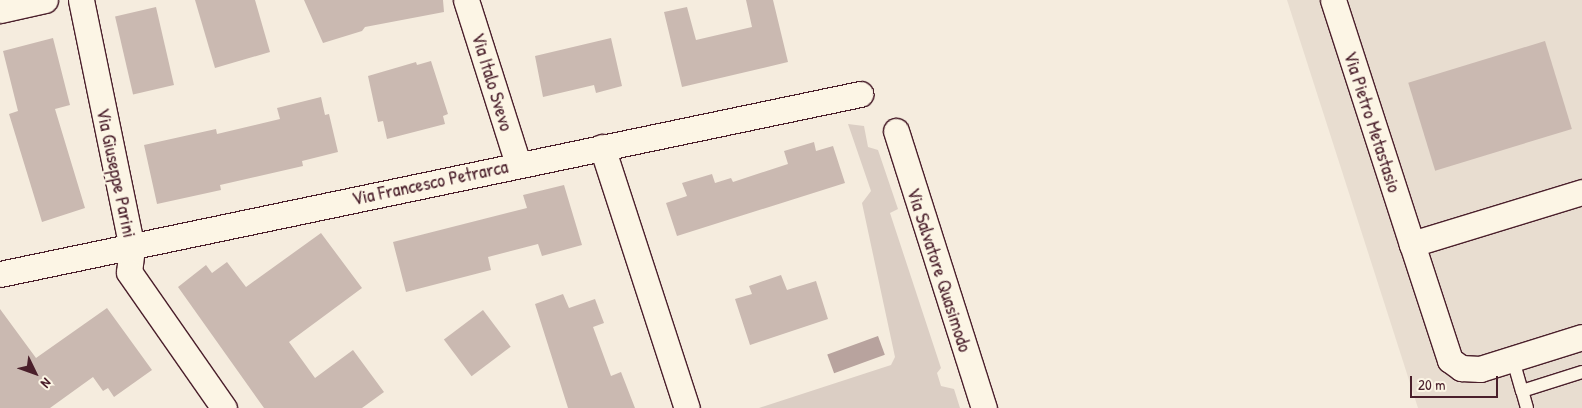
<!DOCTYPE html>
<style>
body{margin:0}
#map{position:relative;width:1582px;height:408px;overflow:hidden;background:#f5ecde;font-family:"Patrick Hand",sans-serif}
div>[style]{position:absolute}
.built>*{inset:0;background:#e8ddd0}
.green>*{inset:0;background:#dbcec4}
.water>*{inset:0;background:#b8a39e;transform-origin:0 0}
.building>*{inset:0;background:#cab9b1;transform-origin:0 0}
.roads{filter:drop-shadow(1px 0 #4a1f2b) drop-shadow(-1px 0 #4a1f2b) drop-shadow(0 1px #4a1f2b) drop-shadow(0 -1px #4a1f2b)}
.lane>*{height:12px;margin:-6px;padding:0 6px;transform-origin:6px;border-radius:6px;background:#fcf5e5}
.street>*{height:25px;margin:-12.5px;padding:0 12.5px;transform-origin:12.5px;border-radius:12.5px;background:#fcf5e5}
span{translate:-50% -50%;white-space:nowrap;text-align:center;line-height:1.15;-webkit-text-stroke:4.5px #fcf5e5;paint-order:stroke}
.street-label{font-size:19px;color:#4a1f2b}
.north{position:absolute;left:10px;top:348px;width:50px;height:50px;-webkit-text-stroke:4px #fcf5e5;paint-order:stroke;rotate:132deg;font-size:14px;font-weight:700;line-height:20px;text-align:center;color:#4a1f2b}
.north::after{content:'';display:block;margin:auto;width:18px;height:22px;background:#4a1f2b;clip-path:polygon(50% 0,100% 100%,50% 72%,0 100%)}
.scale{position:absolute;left:1410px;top:376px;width:88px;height:22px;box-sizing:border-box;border:2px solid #4a1f2b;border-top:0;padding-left:6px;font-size:15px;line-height:18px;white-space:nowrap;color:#4a1f2b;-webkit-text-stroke:4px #fcf5e5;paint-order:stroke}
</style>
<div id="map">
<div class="built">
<i style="clip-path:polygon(1287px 0,1582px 0,1582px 408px,1418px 408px)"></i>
</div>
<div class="green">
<i style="clip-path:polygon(848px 124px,864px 126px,868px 147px,878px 150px,898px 209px,890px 213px,941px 368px,937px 373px,941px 386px,954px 389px,960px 408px,759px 408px,891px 365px,895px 357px,862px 203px,871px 191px)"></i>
</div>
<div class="water">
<i style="left:878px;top:336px;width:20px;height:54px;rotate:70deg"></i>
</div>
<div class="building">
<i style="clip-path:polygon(195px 0,255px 0,270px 52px,215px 68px)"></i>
<i style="clip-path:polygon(304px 0,443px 0,444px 12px,365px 27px,362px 31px,323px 43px)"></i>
<i style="clip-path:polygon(746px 0,773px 0,788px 62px,682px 87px,664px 12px,687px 7px,696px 40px,752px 27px)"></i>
<i style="left:156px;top:7px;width:80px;height:42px;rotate:77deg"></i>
<i style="clip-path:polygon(53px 38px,70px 105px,55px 109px,85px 208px,42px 222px,9px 114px,18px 111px,3px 51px)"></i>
<i style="clip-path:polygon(611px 38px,622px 86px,596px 93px,594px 85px,543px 97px,535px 56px)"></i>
<i style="left:1545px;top:41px;width:92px;height:143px;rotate:73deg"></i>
<i style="clip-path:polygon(431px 61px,448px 114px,443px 116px,445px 124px,387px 139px,383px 121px,378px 122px,368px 76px,416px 62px,417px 65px)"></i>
<i style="clip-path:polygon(321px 97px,325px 115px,329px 114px,338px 152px,302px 161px,303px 166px,220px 185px,221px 190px,157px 204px,144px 145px,216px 129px,217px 134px,280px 119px,277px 108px)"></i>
<i style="clip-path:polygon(814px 142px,816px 151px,833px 146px,845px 183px,677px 236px,666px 203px,687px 196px,682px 183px,712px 174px,715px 183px,731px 178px,733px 182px,788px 164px,784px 151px)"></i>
<i style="clip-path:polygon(564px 185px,582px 245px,542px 256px,538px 244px,488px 257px,491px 270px,406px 292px,393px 242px,527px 208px,523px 195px)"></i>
<i style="clip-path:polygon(321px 233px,362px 288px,289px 342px,315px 378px,353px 350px,384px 392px,362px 408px,264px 408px,178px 287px,206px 265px,212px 273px,227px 262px,246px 287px)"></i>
<i style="clip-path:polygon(781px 275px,787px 290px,816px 281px,828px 319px,750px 345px,735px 299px,752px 294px,749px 286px)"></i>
<i style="clip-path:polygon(563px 294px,569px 308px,595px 299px,604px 323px,593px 327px,611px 376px,621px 372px,635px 408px,568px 408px,535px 304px)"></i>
<i style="clip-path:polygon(107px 308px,152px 370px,114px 397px,108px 388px,103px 391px,93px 377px,50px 408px,0 408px,0 309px,36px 358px)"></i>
<i style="left:483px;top:310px;width:46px;height:49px;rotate:53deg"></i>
</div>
<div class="roads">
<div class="lane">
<i style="left:1513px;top:360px;width:32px;rotate:74deg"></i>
<i style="left:1527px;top:408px;width:18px;rotate:-106deg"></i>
<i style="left:1522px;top:391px;width:63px;rotate:-17.6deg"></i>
</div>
<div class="street">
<i style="left:81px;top:0;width:253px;rotate:78.4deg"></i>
<i style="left:132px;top:248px;width:24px;rotate:97deg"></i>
<i style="left:129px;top:272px;width:166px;rotate:55.1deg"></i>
<i style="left:466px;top:0;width:172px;rotate:72.4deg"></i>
<i style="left:1333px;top:0;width:256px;rotate:72.1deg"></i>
<i style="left:0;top:10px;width:46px;rotate:-12.5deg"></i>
<i style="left:896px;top:131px;width:291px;rotate:72.4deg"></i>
<i style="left:602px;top:147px;width:274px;rotate:72deg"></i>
<i style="left:1582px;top:192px;width:178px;rotate:163deg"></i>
<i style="left:1412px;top:244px;width:122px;rotate:71.9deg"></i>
<i style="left:1450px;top:360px;width:14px;rotate:36deg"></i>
<i style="left:1461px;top:368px;width:19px;rotate:3deg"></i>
<i style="left:1480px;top:369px;width:107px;rotate:-17.4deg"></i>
<i style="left:0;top:274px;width:879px;rotate:-11.82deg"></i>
</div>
</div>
<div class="street-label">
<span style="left:492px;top:82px;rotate:73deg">Via Italo Svevo</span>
<span style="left:1372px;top:122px;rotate:72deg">Via Pietro Metastasio</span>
<span style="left:116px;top:173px;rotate:78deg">Via Giuseppe Parini</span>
<span style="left:430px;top:183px;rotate:-12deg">Via Francesco Petrarca</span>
<span style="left:939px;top:270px;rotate:72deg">Via Salvatore Quasimodo</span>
</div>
<div class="north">N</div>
<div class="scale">20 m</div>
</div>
